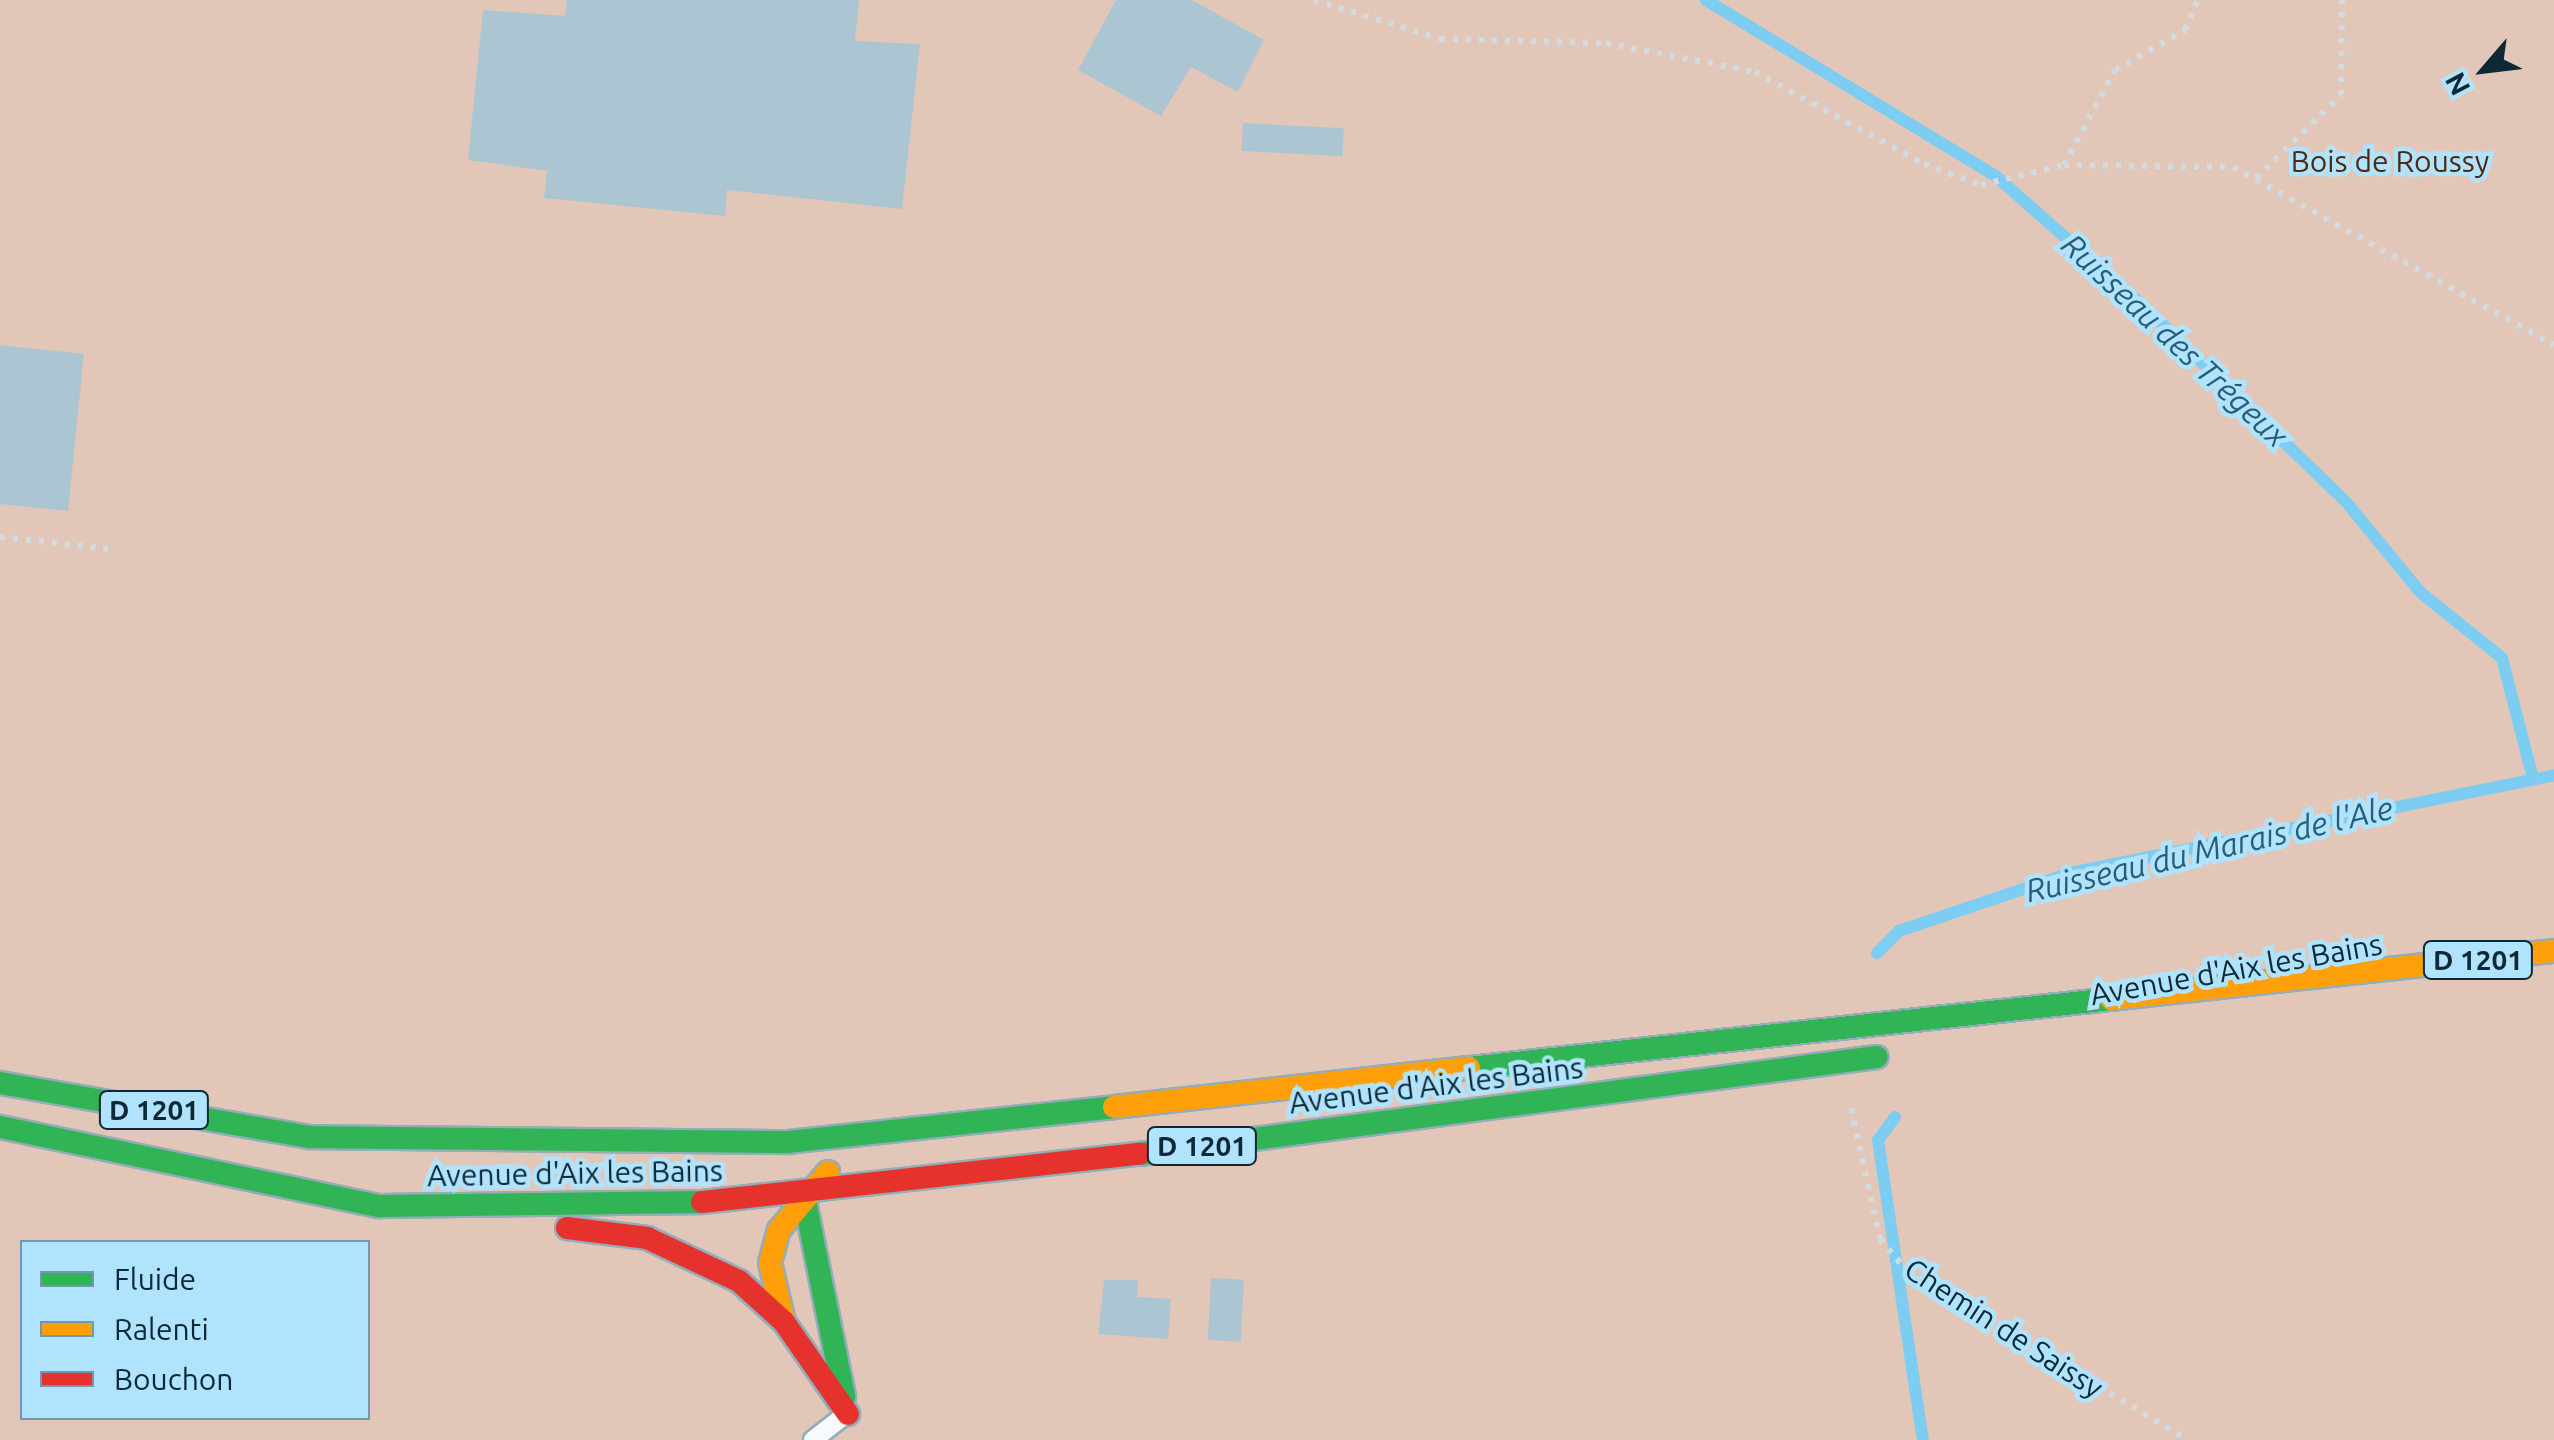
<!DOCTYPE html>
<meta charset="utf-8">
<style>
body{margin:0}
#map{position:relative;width:2554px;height:1440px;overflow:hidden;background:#c2deec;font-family:Ubuntu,sans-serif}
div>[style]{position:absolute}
.green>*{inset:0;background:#e2c7b8}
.stream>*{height:12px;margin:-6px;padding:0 6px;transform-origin:6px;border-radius:6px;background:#7dcdf2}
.building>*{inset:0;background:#acc5d2;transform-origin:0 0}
.path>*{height:6px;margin-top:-3px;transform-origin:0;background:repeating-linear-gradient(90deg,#d1dbe0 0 5px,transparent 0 13px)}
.roads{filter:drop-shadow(2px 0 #94adb9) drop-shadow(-2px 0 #94adb9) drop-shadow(0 2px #94adb9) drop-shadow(0 -2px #94adb9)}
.lane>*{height:18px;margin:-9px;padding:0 9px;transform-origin:9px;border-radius:9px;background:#f6fafc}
.fast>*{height:22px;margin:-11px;padding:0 11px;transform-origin:11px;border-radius:11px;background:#30b455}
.slow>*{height:22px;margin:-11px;padding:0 11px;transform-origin:11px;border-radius:11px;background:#ff9f0a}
.jam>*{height:22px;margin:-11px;padding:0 11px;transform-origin:11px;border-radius:11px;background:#e5322d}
span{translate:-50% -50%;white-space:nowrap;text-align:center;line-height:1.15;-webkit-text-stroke:9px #b0e4fe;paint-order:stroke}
.shield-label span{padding:2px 8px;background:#b0e4fe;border:2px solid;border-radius:8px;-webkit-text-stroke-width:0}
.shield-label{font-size:28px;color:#0e2935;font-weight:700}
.park-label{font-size:30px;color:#512910}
.street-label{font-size:30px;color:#0e2935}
.water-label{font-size:32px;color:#275d76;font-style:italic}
.legend{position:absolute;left:20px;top:1240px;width:350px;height:180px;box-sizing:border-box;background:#b0e4fe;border:2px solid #6f99ae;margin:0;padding:12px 18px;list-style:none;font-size:30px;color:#0e2935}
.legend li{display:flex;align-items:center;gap:20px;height:50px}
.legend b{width:50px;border:2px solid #6f99ae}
.north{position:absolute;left:2434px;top:20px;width:100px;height:100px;-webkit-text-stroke:8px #b0e4fe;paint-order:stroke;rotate:242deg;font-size:28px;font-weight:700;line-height:40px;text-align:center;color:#0e2935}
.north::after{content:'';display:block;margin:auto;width:35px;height:45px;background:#0e2935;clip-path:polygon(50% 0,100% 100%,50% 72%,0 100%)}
</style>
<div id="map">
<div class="green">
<i style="clip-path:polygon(evenodd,0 0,2554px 0,2554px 1440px,0 1440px,0 0,22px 1242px,368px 1242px,368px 1418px,22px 1418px,22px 1242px)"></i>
</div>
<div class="stream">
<i style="left:1706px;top:0;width:341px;rotate:31.3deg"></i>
<i style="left:1997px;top:177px;width:211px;rotate:41.5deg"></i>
<i style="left:2155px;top:317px;width:267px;rotate:44.1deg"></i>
<i style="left:2347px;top:503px;width:115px;rotate:50.6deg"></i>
<i style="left:2420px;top:592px;width:105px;rotate:38.8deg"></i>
<i style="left:2502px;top:658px;width:125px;rotate:75.6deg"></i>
<i style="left:1877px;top:953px;width:31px;rotate:-45deg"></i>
<i style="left:1899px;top:931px;width:181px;rotate:-18.7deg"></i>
<i style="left:2070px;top:873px;width:494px;rotate:-11.4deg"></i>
<i style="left:1895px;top:1117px;width:29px;rotate:126deg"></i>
<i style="left:1878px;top:1140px;width:303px;rotate:81.5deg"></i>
</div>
<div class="building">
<i style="clip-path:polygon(567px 0,859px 0,855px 41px,920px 44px,902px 209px,727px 190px,725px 216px,544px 198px,547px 171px,468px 160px,483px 10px,565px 16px)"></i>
<i style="clip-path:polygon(1116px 0,1192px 0,1264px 40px,1238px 92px,1191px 67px,1161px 116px,1078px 70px)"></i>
<i style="left:1243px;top:123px;width:101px;height:28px;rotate:3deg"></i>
<i style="clip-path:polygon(0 345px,84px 354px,68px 511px,0 504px)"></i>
<i style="left:1211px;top:1278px;width:33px;height:62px;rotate:3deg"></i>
<i style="clip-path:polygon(1104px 1280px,1138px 1280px,1137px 1297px,1171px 1299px,1168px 1339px,1098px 1334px)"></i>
</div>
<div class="path">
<i style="left:1314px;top:0;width:132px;rotate:17.2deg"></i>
<i style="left:1440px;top:39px;width:166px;rotate:1.4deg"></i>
<i style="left:1606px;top:43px;width:152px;rotate:11deg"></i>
<i style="left:1755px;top:72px;width:192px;rotate:28.6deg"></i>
<i style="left:1924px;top:164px;width:61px;rotate:20.2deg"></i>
<i style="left:1981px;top:185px;width:85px;rotate:-13.5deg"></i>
<i style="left:2064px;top:165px;width:169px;rotate:0.7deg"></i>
<i style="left:2233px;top:167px;width:367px;rotate:29deg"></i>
<i style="left:2064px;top:165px;width:108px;rotate:-61.8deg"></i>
<i style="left:2115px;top:70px;width:81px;rotate:-29.7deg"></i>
<i style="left:2185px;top:30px;width:33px;rotate:-67deg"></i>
<i style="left:2256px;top:178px;width:119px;rotate:-44.3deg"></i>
<i style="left:2341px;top:95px;width:95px;rotate:-89.4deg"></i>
<i style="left:0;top:537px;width:111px;rotate:6.2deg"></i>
<i style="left:1851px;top:1108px;width:134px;rotate:77.5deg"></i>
<i style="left:1880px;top:1239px;width:45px;rotate:49.5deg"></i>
<i style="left:1909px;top:1273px;width:325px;rotate:30.9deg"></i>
</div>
<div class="roads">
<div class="lane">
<i style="left:813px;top:1440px;width:39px;rotate:-38deg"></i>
</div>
<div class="fast">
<i style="left:1469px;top:1068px;width:646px;rotate:-6.13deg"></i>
<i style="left:0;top:1083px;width:314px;rotate:9.9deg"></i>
<i style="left:309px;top:1137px;width:479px;rotate:0.6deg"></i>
<i style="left:788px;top:1142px;width:328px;rotate:-6.1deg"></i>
<i style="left:0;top:1127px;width:387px;rotate:11.8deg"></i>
<i style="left:379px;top:1206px;width:323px;rotate:-0.7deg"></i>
<i style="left:1140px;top:1154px;width:743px;rotate:-7.5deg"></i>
<i style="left:804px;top:1196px;width:205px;rotate:78.7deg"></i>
</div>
<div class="slow">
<i style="left:2111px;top:999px;width:446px;rotate:-6.2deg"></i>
<i style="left:1114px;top:1107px;width:357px;rotate:-6.3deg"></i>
<i style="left:784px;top:1322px;width:61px;rotate:-103.3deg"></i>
<i style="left:770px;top:1263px;width:34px;rotate:-75deg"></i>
<i style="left:779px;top:1230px;width:76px;rotate:-49.8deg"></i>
</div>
<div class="jam">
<i style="left:702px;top:1202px;width:441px;rotate:-6.3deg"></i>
<i style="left:567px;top:1228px;width:81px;rotate:7.1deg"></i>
<i style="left:647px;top:1238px;width:102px;rotate:25.1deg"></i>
<i style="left:739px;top:1281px;width:61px;rotate:42.3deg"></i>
<i style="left:784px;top:1322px;width:112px;rotate:55.2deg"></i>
</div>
</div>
<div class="shield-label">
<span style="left:2478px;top:960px">D 1201</span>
<span style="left:154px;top:1110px">D 1201</span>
<span style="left:1202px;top:1146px">D 1201</span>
</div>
<div class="park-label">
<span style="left:2390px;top:161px">Bois de Roussy</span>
</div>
<div class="street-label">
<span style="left:2236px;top:969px;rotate:-10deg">Avenue d'Aix les Bains</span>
<span style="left:1436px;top:1085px;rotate:-7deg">Avenue d'Aix les Bains</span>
<span style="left:575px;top:1173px;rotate:-1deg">Avenue d'Aix les Bains</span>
<span style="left:2004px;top:1328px;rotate:33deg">Chemin de Saissy</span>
</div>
<div class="water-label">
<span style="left:2175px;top:340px;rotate:43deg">Ruisseau des Trégeux</span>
<span style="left:2209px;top:849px;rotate:-13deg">Ruisseau du Marais de l'Ale</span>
</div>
<ul class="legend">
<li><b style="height:12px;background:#30b455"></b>Fluide</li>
<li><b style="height:12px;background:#ff9f0a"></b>Ralenti</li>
<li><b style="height:12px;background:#e5322d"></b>Bouchon</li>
</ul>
<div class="north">N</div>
</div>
